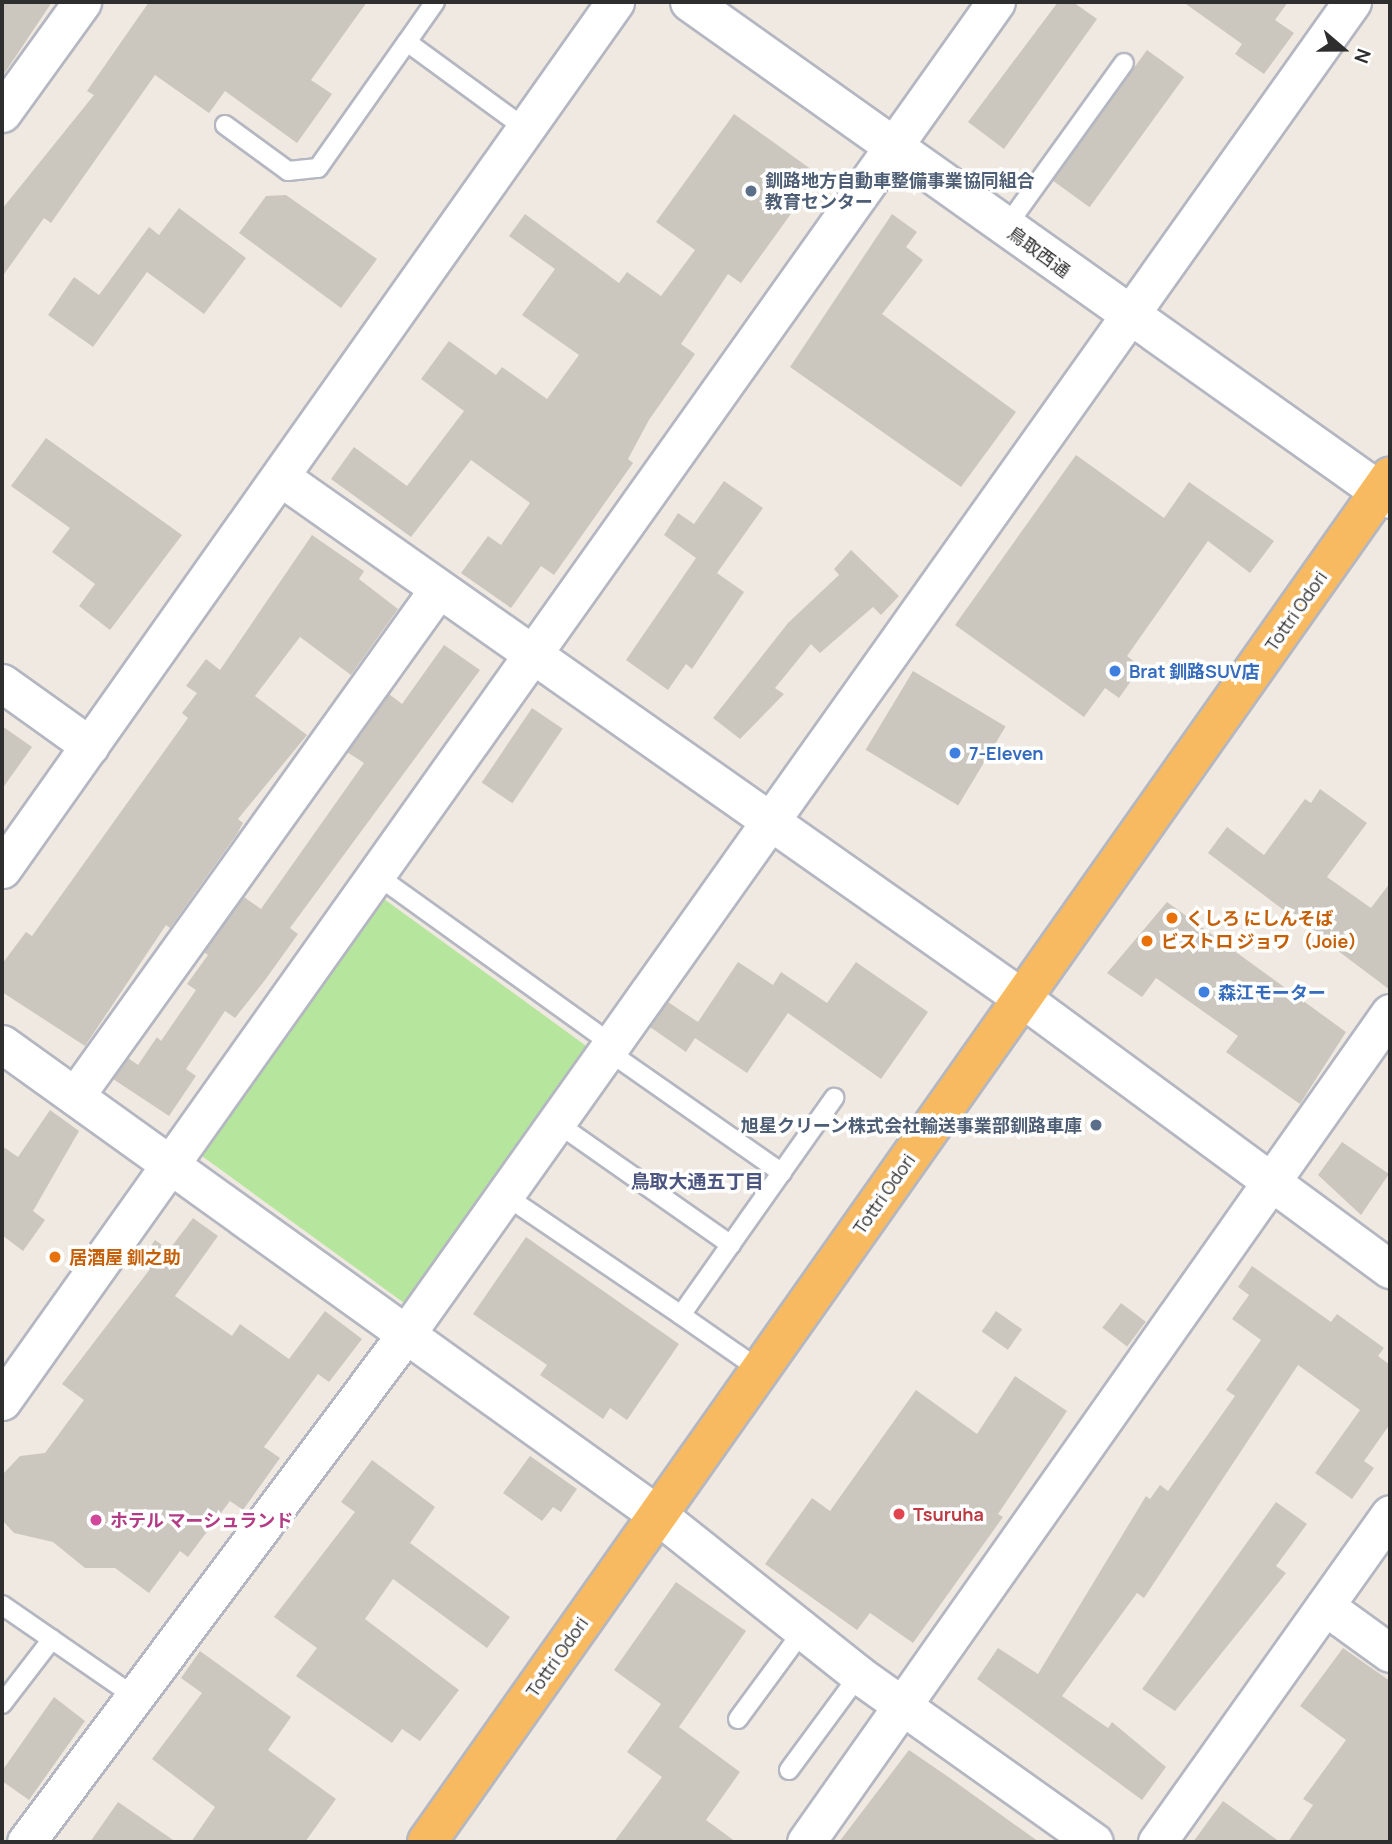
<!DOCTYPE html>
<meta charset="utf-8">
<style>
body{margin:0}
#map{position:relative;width:1392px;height:1844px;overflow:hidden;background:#efe9e1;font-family:Manrope,"Noto Sans JP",sans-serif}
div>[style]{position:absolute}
.green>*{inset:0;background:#b6e59e;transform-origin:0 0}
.building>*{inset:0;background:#cbc7bf;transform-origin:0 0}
.roads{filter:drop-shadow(2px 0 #b4b7c1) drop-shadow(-2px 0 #b4b7c1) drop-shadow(0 2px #b4b7c1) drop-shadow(0 -2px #b4b7c1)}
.service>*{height:18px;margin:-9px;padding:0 9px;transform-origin:9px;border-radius:9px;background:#fff}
.minor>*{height:37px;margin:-18.5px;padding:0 18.5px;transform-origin:18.5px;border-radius:18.5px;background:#fff}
.tertiary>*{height:38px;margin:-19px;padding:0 19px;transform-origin:19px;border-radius:19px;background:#fff}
.trunk>*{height:38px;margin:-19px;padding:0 19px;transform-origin:19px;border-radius:19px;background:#f8ba60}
.dots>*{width:19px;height:19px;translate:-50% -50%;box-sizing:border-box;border:4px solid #fff;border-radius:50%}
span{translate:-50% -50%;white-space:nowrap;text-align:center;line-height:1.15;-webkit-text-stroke:7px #fff;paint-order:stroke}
.service-label{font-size:18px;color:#4e5e75;font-weight:700}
.left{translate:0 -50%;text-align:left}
.right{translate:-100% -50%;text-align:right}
.street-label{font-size:18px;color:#2e2e2e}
.shop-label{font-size:18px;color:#366cbe;font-weight:700}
.food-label{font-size:18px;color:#c56008;font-weight:700}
.health-label{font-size:18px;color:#be3a42;font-weight:700}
.hotel-label{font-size:18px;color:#b23c85;font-weight:700}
.neighbourhood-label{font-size:19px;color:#4d5680;font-weight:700}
.frame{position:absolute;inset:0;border:4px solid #2e2e2e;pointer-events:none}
.north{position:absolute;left:1308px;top:14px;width:70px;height:70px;-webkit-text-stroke:5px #fff;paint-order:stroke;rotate:110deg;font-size:19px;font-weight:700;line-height:28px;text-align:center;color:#2e2e2e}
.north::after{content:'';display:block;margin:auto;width:24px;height:32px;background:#2e2e2e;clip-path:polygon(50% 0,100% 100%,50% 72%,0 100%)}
</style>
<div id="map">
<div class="green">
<i style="left:384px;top:899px;width:255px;height:315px;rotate:36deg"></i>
</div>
<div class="building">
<i style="clip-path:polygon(2px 2px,52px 2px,2px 77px)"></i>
<i style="clip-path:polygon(149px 2px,367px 2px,311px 80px,332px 94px,297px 143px,225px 91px,209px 113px,155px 75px,51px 223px,44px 218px,2px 277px,2px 209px,94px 95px,87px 91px)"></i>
<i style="clip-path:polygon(1058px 2px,1073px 2px,1097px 19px,1004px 149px,968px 122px)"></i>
<i style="clip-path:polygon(1183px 2px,1288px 2px,1275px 20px,1294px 33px,1264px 74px,1235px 54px,1242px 44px)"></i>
<i style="left:1147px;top:50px;width:46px;height:161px;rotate:36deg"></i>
<i style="clip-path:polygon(734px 114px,819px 175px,741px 283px,728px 274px,681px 344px,695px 354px,649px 420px,628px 459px,633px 463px,554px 575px,541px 566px,511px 608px,461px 573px,488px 536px,501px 545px,530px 503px,471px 460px,411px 537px,331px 479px,354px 447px,407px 486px,464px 411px,421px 379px,449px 341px,496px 375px,502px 367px,547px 399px,579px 355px,522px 315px,555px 269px,509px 236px,525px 214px,619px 283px,627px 272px,661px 296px,695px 250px,656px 222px)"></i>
<i style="clip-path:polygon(286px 195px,377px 259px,341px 308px,239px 233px,266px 196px)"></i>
<i style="clip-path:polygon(179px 208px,246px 258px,204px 314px,147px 272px,93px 347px,48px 315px,74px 277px,99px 295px,149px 227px,159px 235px)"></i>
<i style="clip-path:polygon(892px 214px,917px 232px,906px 247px,923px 260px,882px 314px,1016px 412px,961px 487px,790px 367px)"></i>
<i style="clip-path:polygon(46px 438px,182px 535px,110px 630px,79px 606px,95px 584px,52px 552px,70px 528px,11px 486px)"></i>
<i style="clip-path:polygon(1076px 455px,1164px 518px,1189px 482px,1274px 541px,1250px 573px,1208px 541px,1127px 656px,1141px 667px,1119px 698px,1105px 688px,1084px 717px,955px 625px)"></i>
<i style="clip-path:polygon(724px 481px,763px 508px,717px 573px,744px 592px,692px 669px,686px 664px,668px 690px,626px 660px,696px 558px,664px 535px,678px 513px,694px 524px)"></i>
<i style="clip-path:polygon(312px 535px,364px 571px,359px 579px,398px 609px,351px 675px,300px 637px,255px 696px,307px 735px,238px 819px,243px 823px,237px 834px,170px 928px,166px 925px,85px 1046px,2px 992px,2px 964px,26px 932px,32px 936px,188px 718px,182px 713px,197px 693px,186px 686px,206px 659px,220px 670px)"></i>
<i style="clip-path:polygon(851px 550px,899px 596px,881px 615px,873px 607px,820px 653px,811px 644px,775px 688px,784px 694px,740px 739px,713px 718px,788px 623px,839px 575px,834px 569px)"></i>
<i style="clip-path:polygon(444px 645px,480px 670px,290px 928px,298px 934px,265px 980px,235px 1018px,225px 1011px,186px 1069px,196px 1076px,169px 1116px,113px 1079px,128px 1058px,138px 1065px,157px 1037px,161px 1041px,196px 990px,187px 984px,208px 955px,204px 952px,244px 897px,261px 909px,364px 763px,347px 752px,389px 694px,402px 704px)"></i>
<i style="left:913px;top:671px;width:108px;height:92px;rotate:31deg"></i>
<i style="left:532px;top:708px;width:37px;height:90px;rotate:34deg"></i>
<i style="clip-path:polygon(2px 726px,32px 747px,2px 789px)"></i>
<i style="clip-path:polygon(1320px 789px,1367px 823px,1327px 877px,1371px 908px,1390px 883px,1390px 990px,1208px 853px,1227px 827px,1264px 855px,1305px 799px,1311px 803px)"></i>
<i style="clip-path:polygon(1167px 902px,1346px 1032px,1300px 1104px,1226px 1052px,1238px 1036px,1156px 978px,1142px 997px,1107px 973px)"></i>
<i style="clip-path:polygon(738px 962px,773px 985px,781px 972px,827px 1003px,856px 962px,928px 1012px,881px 1079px,788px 1013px,747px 1073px,695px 1038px,686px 1052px,650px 1027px,668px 1002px,698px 1022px)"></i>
<i style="clip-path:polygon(50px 1110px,79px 1131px,33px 1211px,45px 1220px,23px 1251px,2px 1235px,2px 1146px,18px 1157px)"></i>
<i style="clip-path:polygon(1342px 1142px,1389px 1174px,1361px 1215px,1318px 1175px)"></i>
<i style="clip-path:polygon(193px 1218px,218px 1236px,175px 1296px,232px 1336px,240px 1324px,289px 1359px,325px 1311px,362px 1339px,329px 1382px,318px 1374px,264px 1447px,280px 1458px,243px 1510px,230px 1501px,188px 1557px,180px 1551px,149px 1593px,115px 1568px,85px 1568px,53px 1542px,14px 1533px,2px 1520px,2px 1475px,20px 1456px,45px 1453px,84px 1400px,62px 1384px,150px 1269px,140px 1262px,155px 1240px,169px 1250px)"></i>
<i style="clip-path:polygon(526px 1237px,679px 1344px,627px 1420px,610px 1408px,603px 1419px,540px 1375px,547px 1365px,473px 1314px)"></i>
<i style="clip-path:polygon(1252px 1266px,1331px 1322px,1337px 1314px,1384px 1348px,1378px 1356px,1390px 1365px,1390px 1424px,1364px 1461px,1374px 1468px,1352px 1499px,1315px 1473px,1360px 1410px,1298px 1365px,1144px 1598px,1137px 1593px,1062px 1696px,1108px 1728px,1112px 1722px,1166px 1767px,1142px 1800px,977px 1679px,998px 1648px,1038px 1674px,1146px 1496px,1150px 1499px,1160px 1485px,1168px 1491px,1235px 1396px,1226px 1390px,1261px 1340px,1232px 1319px,1249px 1295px,1238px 1287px)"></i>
<i style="left:1121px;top:1303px;width:31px;height:31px;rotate:37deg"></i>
<i style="left:996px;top:1311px;width:32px;height:25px;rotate:35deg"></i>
<i style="clip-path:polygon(1015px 1376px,1067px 1411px,998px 1514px,1003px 1517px,913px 1643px,870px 1613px,857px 1630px,765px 1564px,812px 1498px,830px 1511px,916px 1390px,977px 1434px)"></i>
<i style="clip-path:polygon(530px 1456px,577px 1489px,561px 1512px,553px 1507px,542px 1521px,503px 1493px)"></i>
<i style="clip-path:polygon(372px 1460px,435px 1507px,410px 1543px,510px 1617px,487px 1648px,393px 1579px,365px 1619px,459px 1690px,420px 1741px,402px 1729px,392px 1743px,296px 1676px,317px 1648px,274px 1617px,355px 1512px,341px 1502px)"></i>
<i style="clip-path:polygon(1276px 1502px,1307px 1524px,1276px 1566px,1286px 1573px,1175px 1711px,1142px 1689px)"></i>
<i style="clip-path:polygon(676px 1582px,746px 1631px,679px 1727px,740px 1772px,706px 1820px,736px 1842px,614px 1842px,662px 1777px,627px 1752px,661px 1704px,614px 1670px)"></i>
<i style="clip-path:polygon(1343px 1648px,1390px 1681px,1390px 1842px,1288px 1842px,1313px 1805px,1303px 1799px,1346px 1740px,1300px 1706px)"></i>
<i style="clip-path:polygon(200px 1651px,291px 1717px,268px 1750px,336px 1799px,305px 1842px,191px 1842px,215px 1807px,152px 1759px,202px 1693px,181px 1678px)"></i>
<i style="clip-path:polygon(54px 1697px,85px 1721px,29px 1800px,2px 1781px,2px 1771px)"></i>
<i style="clip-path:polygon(909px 1750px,947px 1776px,1039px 1842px,839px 1842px)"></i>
<i style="clip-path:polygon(1223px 1801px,1280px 1842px,1193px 1842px)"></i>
<i style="clip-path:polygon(118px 1802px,176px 1842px,90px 1842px)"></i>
</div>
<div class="roads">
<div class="service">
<i style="left:435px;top:2px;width:49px;rotate:125deg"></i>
<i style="left:407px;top:42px;width:147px;rotate:36.2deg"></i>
<i style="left:225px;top:125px;width:78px;rotate:36.1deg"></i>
<i style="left:288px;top:171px;width:30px;rotate:-6deg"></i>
<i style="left:318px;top:168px;width:154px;rotate:-54.8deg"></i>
<i style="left:1006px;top:227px;width:202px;rotate:-54.3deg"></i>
<i style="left:375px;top:874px;width:288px;rotate:35.7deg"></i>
<i style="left:605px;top:1049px;width:216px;rotate:35deg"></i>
<i style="left:554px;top:1121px;width:216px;rotate:35deg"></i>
<i style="left:503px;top:1194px;width:215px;rotate:34.2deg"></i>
<i style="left:760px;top:1370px;width:96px;rotate:-145.2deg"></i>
<i style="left:681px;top:1315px;width:266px;rotate:-54.8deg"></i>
<i style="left:2px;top:1605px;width:160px;rotate:34.6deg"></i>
<i style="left:2px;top:1704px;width:82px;rotate:-52.4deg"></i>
<i style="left:738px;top:1719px;width:108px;rotate:-53.7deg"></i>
<i style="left:789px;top:1770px;width:118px;rotate:-53.6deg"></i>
</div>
<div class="minor">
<i style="left:2px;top:113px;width:137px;rotate:-54.2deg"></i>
<i style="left:282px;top:478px;width:904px;rotate:35.1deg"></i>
<i style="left:1022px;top:998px;width:457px;rotate:36.4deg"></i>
<i style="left:2px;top:683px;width:108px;rotate:35.6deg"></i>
<i style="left:2px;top:869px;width:1062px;rotate:-54.74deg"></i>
<i style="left:2px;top:1044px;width:808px;rotate:35.68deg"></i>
<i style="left:658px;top:1515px;width:257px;rotate:38.5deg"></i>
<i style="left:859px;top:1675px;width:288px;rotate:35.4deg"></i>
<i style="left:75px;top:1096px;width:621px;rotate:-54.37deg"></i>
<i style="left:2px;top:1401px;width:1716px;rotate:-54.61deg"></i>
<i style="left:1325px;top:1606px;width:80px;rotate:35.9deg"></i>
<i style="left:26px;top:1842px;width:634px;rotate:-53.2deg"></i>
<i style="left:406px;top:1334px;width:1634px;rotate:-54.62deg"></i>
<i style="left:806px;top:1842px;width:1014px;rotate:-54.84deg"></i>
<i style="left:1157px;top:1842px;width:402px;rotate:-54.6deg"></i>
</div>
<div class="tertiary">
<i style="left:690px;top:2px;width:858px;rotate:35.37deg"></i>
</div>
<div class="trunk">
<i style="left:427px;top:1842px;width:1671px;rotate:-54.8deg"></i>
</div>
</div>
<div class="dots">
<i style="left:751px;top:191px;background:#5c6f8a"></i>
<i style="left:1115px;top:671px;background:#3f7fe0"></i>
<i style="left:955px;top:753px;background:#3f7fe0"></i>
<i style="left:1172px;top:918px;background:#e8710a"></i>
<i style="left:1147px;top:941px;background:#e8710a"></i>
<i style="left:1204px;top:992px;background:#3f7fe0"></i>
<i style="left:1096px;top:1125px;background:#5c6f8a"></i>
<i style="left:55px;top:1257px;background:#e8710a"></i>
<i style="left:899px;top:1514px;background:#e0444e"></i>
<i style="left:96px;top:1520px;background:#d1479c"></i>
</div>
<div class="service-label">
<span class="left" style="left:765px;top:191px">釧路地方自動車整備事業協同組合<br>教育センター</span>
<span class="right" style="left:1082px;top:1125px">旭星クリーン株式会社輸送事業部釧路車庫</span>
</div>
<div class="street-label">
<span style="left:1039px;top:252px;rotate:36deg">鳥取西通</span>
<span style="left:1296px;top:611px;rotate:-55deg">Tottri Odori</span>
<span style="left:884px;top:1194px;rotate:-55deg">Tottri Odori</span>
<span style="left:557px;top:1657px;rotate:-55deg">Tottri Odori</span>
</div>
<div class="shop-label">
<span class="left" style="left:1129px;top:671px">Brat 釧路SUV店</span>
<span class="left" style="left:969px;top:753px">7-Eleven</span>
<span class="left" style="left:1218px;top:992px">森江モーター</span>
</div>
<div class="food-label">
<span class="left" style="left:1186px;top:918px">くしろ にしんそば</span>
<span class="left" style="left:1161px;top:941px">ビストロ ジョワ （Joie）</span>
<span class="left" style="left:69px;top:1257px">居酒屋 釧之助</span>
</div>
<div class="health-label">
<span class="left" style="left:913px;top:1514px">Tsuruha</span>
</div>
<div class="hotel-label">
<span class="left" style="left:110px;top:1520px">ホテル マーシュランド</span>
</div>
<div class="neighbourhood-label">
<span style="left:697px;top:1182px">鳥取大通五丁目</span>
</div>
<div class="frame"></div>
<div class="north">N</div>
</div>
